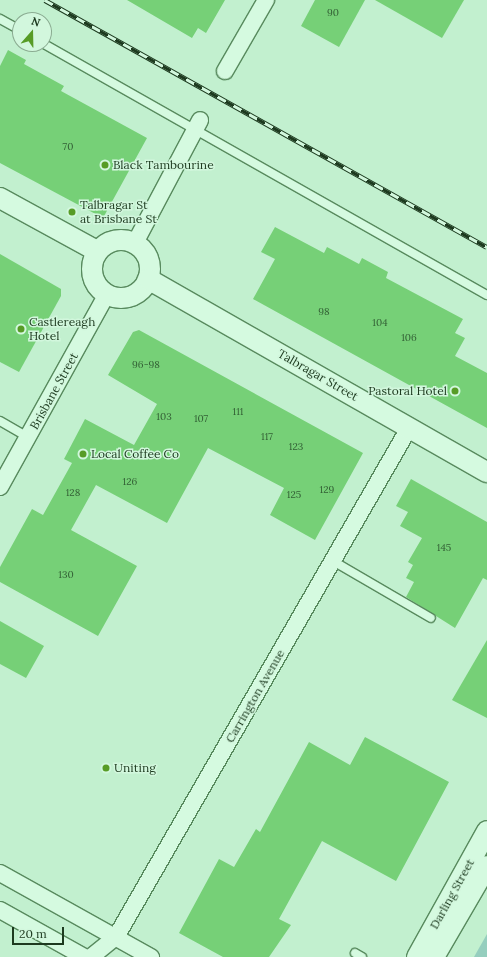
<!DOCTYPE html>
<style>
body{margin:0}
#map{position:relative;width:487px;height:957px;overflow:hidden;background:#c2f0cf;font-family:Lora,serif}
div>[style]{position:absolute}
.green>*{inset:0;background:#95cebe}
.building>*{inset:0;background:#76d077}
.roads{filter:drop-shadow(1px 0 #588a5e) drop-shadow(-1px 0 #588a5e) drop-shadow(0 1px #588a5e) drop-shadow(0 -1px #588a5e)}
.service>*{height:8px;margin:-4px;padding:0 4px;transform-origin:4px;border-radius:4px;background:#d5fae0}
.minor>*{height:16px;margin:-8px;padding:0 8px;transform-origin:8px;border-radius:8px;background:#d5fae0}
.tertiary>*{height:20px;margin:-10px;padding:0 10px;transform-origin:10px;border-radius:10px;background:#d5fae0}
.tertiary>.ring{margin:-10px;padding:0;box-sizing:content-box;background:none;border:20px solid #d5fae0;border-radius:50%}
.rail>*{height:4.5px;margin-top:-2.25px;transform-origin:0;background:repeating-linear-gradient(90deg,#d2f7dd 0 9px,#1d3a1f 0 18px);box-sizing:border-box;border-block:1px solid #1d3a1f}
.dots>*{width:11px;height:11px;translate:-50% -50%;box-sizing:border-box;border:2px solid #d2f7dd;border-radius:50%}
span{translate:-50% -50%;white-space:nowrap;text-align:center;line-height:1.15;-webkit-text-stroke:3px #d2f7dd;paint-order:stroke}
.number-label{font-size:10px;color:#336035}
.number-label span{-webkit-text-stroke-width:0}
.poi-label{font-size:12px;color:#1d3a1f}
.left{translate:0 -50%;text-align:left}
.right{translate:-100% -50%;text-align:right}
.street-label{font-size:12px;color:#1d3a1f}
.north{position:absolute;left:12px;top:12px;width:40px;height:40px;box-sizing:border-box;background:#d2f7dd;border:1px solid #8aab91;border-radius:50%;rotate:20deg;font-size:11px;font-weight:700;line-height:16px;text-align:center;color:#1d3a1f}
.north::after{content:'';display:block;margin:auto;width:14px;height:18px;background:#579c26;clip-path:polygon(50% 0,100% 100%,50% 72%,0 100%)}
.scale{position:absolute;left:12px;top:927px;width:52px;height:18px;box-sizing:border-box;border:2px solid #1d3a1f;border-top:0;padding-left:5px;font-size:12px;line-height:14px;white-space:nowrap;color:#1d3a1f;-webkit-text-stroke:3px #d2f7dd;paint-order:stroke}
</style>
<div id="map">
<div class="green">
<i style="clip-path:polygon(487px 934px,487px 957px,474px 957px)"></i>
</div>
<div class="building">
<i style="clip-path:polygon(127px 0,225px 0,206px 33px,198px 28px,192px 38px)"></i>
<i style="clip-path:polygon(315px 0,365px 0,339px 47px,301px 26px)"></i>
<i style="clip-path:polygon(375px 0,464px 0,442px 38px)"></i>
<i style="clip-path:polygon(8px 50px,26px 60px,24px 64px,64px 86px,61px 91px,147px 138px,103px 218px,0 163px,0 66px)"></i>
<i style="clip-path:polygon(275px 227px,324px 253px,327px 247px,359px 264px,362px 258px,388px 272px,386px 278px,463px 319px,455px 333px,465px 338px,455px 356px,487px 373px,487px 428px,253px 299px,275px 259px,261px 252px)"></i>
<i style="clip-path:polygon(0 254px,61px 289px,61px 296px,19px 372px,0 362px)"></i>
<i style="clip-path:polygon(139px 330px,363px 453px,315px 540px,270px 515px,284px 488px,208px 448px,167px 523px,96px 485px,71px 530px,137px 566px,98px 636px,0 582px,0 567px,32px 509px,43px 515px,72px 463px,64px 459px,85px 419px,134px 445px,157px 404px,108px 375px,133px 332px)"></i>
<i style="clip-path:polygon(411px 479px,487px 522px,487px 580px,483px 578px,455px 628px,406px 597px,414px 582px,406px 578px,413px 565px,408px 562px,422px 538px,400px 526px,408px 512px,396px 506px)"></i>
<i style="clip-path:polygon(0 621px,44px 646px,26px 678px,0 664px)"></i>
<i style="clip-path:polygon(487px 640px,487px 718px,452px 700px)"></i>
<i style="clip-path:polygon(365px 737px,449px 782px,396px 881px,322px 841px,279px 919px,291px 925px,269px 957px,223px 957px,179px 933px,219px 859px,234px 867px,256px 829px,260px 832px,309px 742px,350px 765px)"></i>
</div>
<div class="roads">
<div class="service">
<i style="left:0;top:19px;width:23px;rotate:29deg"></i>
<i style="left:44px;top:44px;width:509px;rotate:29.54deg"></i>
<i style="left:0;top:421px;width:32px;rotate:30deg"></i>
<i style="left:333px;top:561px;width:113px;rotate:30.2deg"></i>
<i style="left:355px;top:953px;width:8px;rotate:30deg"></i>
</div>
<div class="minor">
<i style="left:225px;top:71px;width:82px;rotate:-60deg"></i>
<i style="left:135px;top:243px;width:139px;rotate:-62.1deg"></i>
<i style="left:0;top:487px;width:221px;rotate:-61deg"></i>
<i style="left:0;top:873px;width:173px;rotate:29.1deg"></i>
<i style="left:0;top:910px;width:96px;rotate:29.2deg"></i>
<i style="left:91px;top:957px;width:32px;rotate:-39deg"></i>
<i style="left:116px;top:937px;width:587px;rotate:-60.07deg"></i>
</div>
<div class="tertiary">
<i style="left:0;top:198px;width:111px;rotate:28.7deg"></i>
<i class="ring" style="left:92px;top:240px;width:38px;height:38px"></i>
<i style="left:148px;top:279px;width:390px;rotate:29.7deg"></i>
<i style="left:417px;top:957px;width:144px;rotate:-60.9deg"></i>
<i style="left:434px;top:957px;width:105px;rotate:-59.8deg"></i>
</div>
</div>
<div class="rail">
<i style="left:45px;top:0;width:506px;rotate:29.2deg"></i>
</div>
<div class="dots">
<i style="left:105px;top:165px;background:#579c26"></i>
<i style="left:72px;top:212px;background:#579c26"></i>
<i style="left:21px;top:329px;background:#579c26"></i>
<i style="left:455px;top:391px;background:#579c26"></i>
<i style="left:83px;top:454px;background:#579c26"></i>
<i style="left:106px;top:768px;background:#579c26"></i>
</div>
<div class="number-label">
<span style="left:333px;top:13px">90</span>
<span style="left:68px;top:147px">70</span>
<span style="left:324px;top:312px">98</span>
<span style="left:380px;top:323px">104</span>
<span style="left:409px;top:338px">106</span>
<span style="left:146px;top:365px">96-98</span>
<span style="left:238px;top:412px">111</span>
<span style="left:164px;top:417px">103</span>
<span style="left:201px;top:419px">107</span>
<span style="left:267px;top:437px">117</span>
<span style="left:296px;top:447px">123</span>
<span style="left:130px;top:482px">126</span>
<span style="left:327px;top:490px">129</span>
<span style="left:73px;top:493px">128</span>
<span style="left:294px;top:495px">125</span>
<span style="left:444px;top:548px">145</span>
<span style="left:66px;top:575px">130</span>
</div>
<div class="poi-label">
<span class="left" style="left:113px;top:165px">Black Tambourine</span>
<span class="left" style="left:80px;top:212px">Talbragar St<br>at Brisbane St</span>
<span class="left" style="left:29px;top:329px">Castlereagh<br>Hotel</span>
<span class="right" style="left:447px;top:391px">Pastoral Hotel</span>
<span class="left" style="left:91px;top:454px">Local Coffee Co</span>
<span class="left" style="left:114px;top:768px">Uniting</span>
</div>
<div class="street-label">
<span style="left:318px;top:375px;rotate:30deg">Talbragar Street</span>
<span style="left:54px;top:391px;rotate:-61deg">Brisbane Street</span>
<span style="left:255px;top:696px;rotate:-60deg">Carrington Avenue</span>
<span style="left:452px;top:894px;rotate:-61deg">Darling Street</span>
</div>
<div class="north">N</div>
<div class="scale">20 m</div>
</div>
